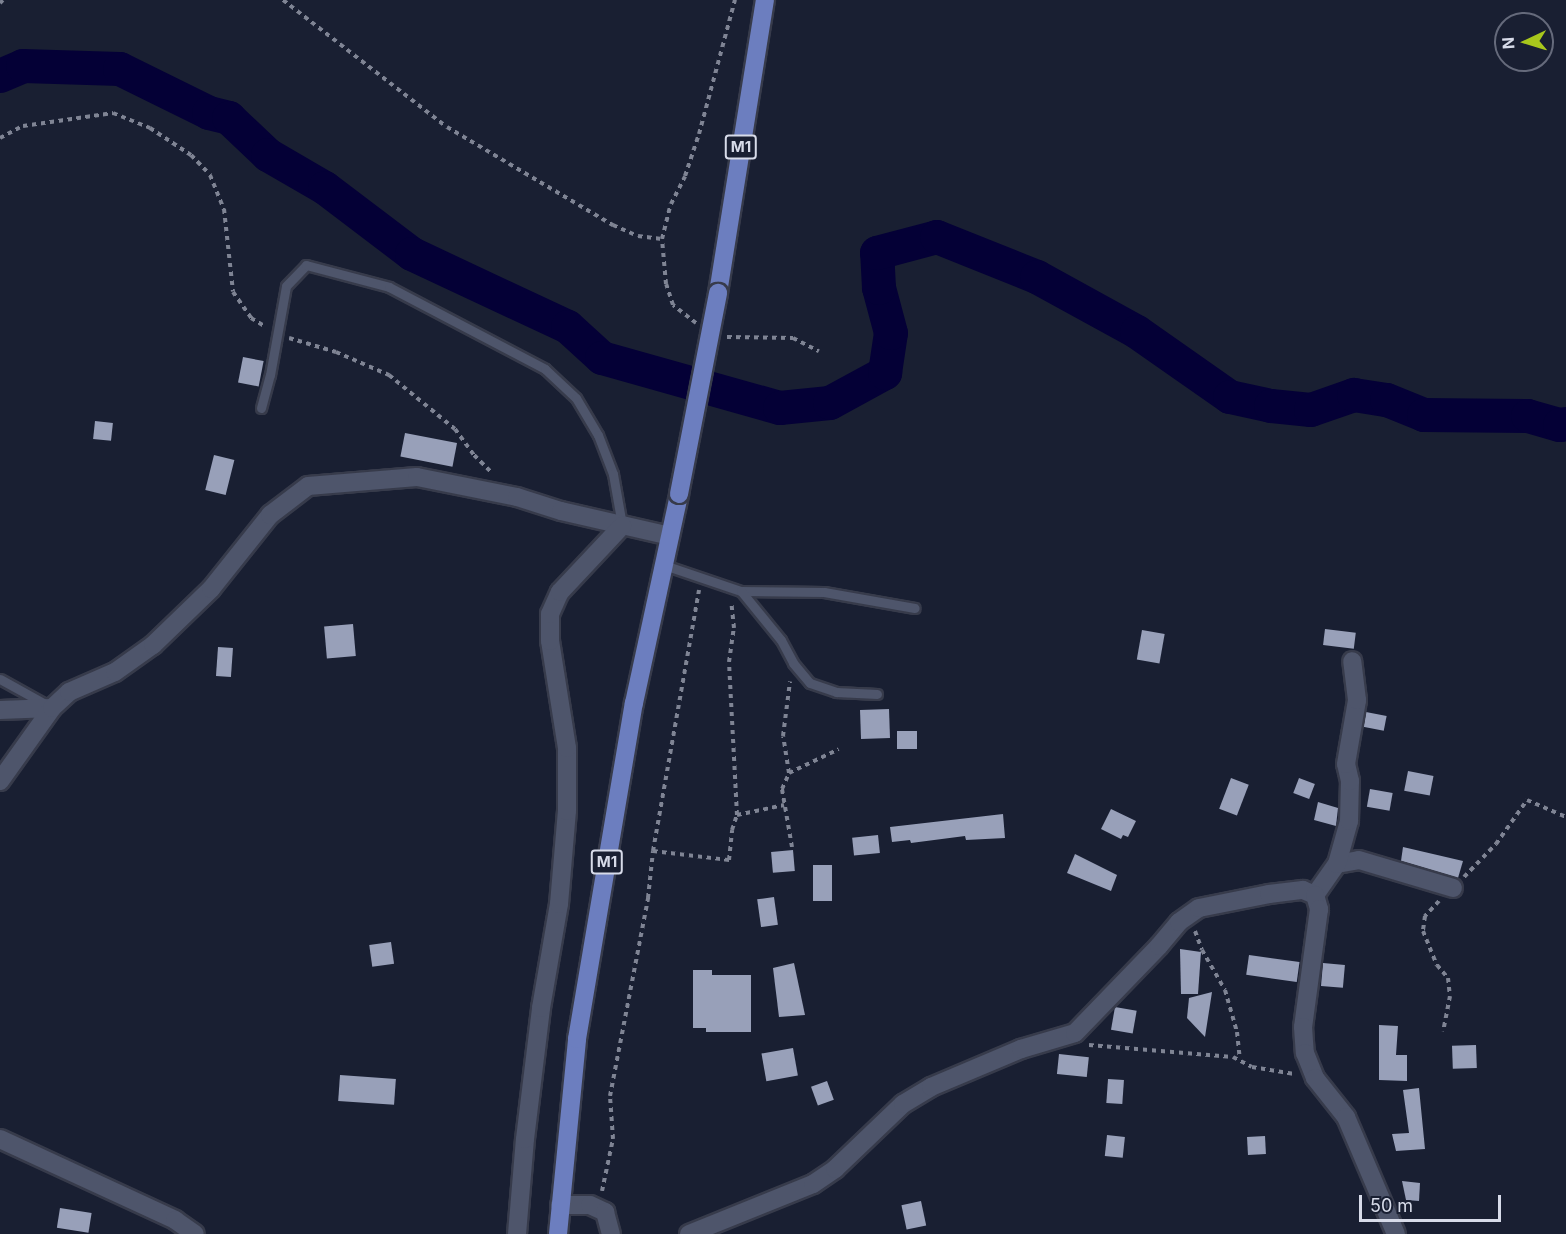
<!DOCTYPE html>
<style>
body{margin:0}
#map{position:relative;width:1566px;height:1234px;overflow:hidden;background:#191f32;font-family:Inter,sans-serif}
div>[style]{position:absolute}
.river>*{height:34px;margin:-17px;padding:0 17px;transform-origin:17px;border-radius:17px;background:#040036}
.building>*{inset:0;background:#98a0b9;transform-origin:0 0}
.path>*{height:4px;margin-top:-2px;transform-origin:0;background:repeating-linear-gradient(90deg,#7f8494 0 4.5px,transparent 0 9px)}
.roads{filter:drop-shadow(2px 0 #373b4b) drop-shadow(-2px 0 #373b4b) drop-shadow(0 2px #373b4b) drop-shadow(0 -2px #373b4b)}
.service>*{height:9px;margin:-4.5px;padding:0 4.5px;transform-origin:4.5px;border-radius:4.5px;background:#4e556b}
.minor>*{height:18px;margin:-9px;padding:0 9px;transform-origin:9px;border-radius:9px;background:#4e556b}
.trunk>*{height:18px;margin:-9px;padding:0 9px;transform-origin:9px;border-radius:9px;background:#6c7ebf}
.bridges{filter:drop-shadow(2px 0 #373b4b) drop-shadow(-2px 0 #373b4b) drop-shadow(0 2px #373b4b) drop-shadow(0 -2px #373b4b)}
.trunk-bridge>*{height:18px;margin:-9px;padding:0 9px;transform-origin:9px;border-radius:9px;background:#6c7ebf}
span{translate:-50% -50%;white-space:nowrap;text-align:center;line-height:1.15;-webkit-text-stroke:6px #191f32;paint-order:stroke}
.shield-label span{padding:2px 4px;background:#191f32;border:2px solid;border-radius:4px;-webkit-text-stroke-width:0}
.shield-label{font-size:15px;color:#d7dbe9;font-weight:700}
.north{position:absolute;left:1494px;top:12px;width:60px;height:60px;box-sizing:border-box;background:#191f32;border:2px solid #656a7b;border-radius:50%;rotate:266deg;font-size:16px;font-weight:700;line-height:24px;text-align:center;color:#d7dbe9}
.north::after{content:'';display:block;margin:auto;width:21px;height:27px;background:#a8c71c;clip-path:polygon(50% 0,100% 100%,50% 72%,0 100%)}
.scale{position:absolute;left:1359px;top:1195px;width:142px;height:27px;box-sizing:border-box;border:3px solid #d7dbe9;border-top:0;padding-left:8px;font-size:18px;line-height:21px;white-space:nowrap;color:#d7dbe9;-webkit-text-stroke:4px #191f32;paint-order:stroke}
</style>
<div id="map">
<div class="river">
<i style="left:0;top:76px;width:25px;rotate:-23deg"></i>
<i style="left:23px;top:66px;width:97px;rotate:1.8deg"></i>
<i style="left:120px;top:69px;width:99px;rotate:26.3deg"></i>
<i style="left:209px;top:113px;width:21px;rotate:14deg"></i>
<i style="left:229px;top:118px;width:54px;rotate:43.5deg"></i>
<i style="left:268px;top:155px;width:66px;rotate:30.1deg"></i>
<i style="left:325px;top:188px;width:109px;rotate:37.2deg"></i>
<i style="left:412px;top:254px;width:172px;rotate:25.1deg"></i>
<i style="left:568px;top:327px;width:46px;rotate:42.4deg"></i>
<i style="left:602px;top:358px;width:185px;rotate:15.7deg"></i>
<i style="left:780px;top:408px;width:50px;rotate:-5.7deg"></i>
<i style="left:830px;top:403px;width:63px;rotate:-28.6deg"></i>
<i style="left:885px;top:373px;width:40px;rotate:-81.5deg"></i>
<i style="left:891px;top:333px;width:47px;rotate:-104.9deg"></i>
<i style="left:879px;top:288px;width:35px;rotate:-93deg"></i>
<i style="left:877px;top:253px;width:62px;rotate:-14.9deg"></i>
<i style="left:937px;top:237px;width:108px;rotate:21.8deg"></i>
<i style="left:1037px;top:277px;width:114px;rotate:28.8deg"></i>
<i style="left:1137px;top:332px;width:113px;rotate:35deg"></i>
<i style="left:1230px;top:397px;width:42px;rotate:12.4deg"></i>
<i style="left:1271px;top:406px;width:40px;rotate:5.7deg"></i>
<i style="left:1311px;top:410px;width:46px;rotate:-19.2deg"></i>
<i style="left:1354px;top:395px;width:33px;rotate:9deg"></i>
<i style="left:1387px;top:400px;width:40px;rotate:22deg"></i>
<i style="left:1424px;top:415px;width:104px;rotate:0.6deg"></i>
<i style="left:1528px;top:416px;width:33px;rotate:16deg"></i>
<i style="left:1560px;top:425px;width:6px;rotate:-9deg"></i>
</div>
<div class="building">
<i style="left:243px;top:357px;width:21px;height:26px;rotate:11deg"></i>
<i style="left:95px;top:421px;width:18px;height:18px;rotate:6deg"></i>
<i style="left:405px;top:433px;width:53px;height:24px;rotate:11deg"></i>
<i style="left:214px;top:455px;width:21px;height:36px;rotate:14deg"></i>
<i style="left:353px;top:624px;width:32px;height:29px;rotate:85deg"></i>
<i style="left:1325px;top:629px;width:31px;height:16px;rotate:7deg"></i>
<i style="left:1142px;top:630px;width:23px;height:30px;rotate:10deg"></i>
<i style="left:218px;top:647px;width:15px;height:29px;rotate:4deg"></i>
<i style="left:889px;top:709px;width:29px;height:29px;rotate:88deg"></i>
<i style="left:1366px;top:712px;width:21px;height:15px;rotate:11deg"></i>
<i style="left:917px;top:731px;width:18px;height:20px;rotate:90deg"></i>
<i style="left:1408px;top:771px;width:26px;height:20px;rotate:11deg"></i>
<i style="left:1231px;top:778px;width:19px;height:33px;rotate:21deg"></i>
<i style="left:1299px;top:778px;width:17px;height:16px;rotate:21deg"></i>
<i style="left:1370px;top:789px;width:23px;height:18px;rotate:10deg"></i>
<i style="clip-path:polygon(1318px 802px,1338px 808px,1336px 826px,1314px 820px)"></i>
<i style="clip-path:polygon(1111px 809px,1136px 821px,1128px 837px,1123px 835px,1121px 839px,1101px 829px)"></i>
<i style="clip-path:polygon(1003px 814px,1005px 838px,966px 840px,965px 836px,911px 843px,910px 840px,892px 842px,890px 827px)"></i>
<i style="left:878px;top:835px;width:18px;height:26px;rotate:84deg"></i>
<i style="clip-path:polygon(1403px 847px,1463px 861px,1458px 878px,1401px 861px)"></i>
<i style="left:793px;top:850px;width:21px;height:22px;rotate:85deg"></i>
<i style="clip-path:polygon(1075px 854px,1117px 875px,1111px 891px,1067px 873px)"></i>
<i style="left:832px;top:865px;width:36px;height:19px;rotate:90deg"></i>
<i style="left:774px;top:897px;width:28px;height:17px;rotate:82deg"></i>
<i style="left:391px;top:942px;width:22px;height:22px;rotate:82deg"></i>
<i style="clip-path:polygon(1180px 949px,1201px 952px,1198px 994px,1181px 994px)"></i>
<i style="left:1249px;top:955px;width:51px;height:20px;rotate:8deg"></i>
<i style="clip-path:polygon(794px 963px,805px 1015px,779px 1017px,773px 968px)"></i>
<i style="left:1323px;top:963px;width:22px;height:23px;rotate:5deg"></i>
<i style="clip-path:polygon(693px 970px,712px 970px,712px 975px,751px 975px,751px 1032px,706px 1032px,706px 1028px,693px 1028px)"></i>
<i style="clip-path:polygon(1212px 992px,1205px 1037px,1187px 1018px,1189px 998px)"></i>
<i style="left:1115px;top:1007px;width:22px;height:23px;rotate:10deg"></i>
<i style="clip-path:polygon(1379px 1025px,1398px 1026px,1396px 1055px,1407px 1055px,1407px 1081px,1379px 1080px)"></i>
<i style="left:1476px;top:1045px;width:23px;height:24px;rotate:88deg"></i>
<i style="left:793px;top:1048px;width:28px;height:32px;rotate:80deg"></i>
<i style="left:1059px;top:1054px;width:30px;height:20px;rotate:6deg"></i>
<i style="left:340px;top:1075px;width:56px;height:26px;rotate:4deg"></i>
<i style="left:1108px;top:1079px;width:16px;height:24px;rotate:4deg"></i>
<i style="left:827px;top:1081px;width:20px;height:17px;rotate:70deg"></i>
<i style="clip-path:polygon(1419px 1088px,1425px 1149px,1396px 1151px,1392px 1134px,1409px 1133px,1403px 1090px)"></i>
<i style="left:1107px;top:1135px;width:18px;height:21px;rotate:6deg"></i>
<i style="left:1265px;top:1136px;width:18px;height:18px;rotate:87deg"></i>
<i style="clip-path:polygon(1402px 1181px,1420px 1183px,1419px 1201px,1406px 1200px)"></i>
<i style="left:921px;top:1201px;width:25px;height:20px;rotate:78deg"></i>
<i style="left:60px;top:1208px;width:32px;height:20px;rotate:9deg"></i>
</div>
<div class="path">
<i style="left:283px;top:0;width:207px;rotate:37.8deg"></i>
<i style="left:447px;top:127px;width:193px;rotate:30.6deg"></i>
<i style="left:613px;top:225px;width:27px;rotate:24deg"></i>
<i style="left:638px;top:236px;width:24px;rotate:7deg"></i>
<i style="left:0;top:3px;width:4px;rotate:-45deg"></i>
<i style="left:0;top:138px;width:26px;rotate:-28deg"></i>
<i style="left:23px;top:126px;width:91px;rotate:-8.2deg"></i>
<i style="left:113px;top:113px;width:40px;rotate:22deg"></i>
<i style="left:150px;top:128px;width:49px;rotate:33.4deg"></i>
<i style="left:191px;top:155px;width:28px;rotate:46deg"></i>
<i style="left:210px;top:175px;width:37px;rotate:68deg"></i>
<i style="left:224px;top:209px;width:83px;rotate:83.8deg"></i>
<i style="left:233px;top:292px;width:32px;rotate:55deg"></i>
<i style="left:251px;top:318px;width:17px;rotate:31deg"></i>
<i style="left:696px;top:323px;width:29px;rotate:-142deg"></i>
<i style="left:673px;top:305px;width:22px;rotate:-108deg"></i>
<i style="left:666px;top:284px;width:45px;rotate:-95.1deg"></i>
<i style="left:662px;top:239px;width:36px;rotate:-76deg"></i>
<i style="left:671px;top:204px;width:31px;rotate:-63deg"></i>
<i style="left:685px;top:176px;width:44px;rotate:-71.6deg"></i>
<i style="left:699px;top:134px;width:139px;rotate:-75deg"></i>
<i style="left:727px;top:337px;width:66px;rotate:0.9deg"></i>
<i style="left:793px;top:338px;width:29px;rotate:27deg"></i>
<i style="left:289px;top:338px;width:49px;rotate:16.6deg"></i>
<i style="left:336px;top:352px;width:58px;rotate:23.5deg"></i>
<i style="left:389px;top:375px;width:85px;rotate:39.3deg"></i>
<i style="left:455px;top:429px;width:32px;rotate:54deg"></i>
<i style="left:474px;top:455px;width:25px;rotate:45deg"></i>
<i style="left:789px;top:773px;width:37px;rotate:-99deg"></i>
<i style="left:783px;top:736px;width:55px;rotate:-82.7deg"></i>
<i style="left:737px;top:815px;width:48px;rotate:-12deg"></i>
<i style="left:792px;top:847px;width:59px;rotate:-99.8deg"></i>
<i style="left:782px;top:789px;width:17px;rotate:-66deg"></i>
<i style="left:789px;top:773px;width:55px;rotate:-25.6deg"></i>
<i style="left:653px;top:851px;width:77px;rotate:6.8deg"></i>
<i style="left:729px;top:860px;width:30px;rotate:-84deg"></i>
<i style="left:732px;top:830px;width:16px;rotate:-72deg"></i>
<i style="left:737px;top:815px;width:153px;rotate:-93deg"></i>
<i style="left:729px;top:662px;width:34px;rotate:-82deg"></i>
<i style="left:734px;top:628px;width:27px;rotate:-96deg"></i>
<i style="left:1464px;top:877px;width:46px;rotate:-45.9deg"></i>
<i style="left:1496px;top:844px;width:54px;rotate:-54.8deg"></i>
<i style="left:1527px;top:800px;width:43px;rotate:23.6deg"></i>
<i style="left:1439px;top:901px;width:21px;rotate:133deg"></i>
<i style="left:1425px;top:916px;width:15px;rotate:98deg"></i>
<i style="left:1423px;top:931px;width:37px;rotate:68deg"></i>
<i style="left:1437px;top:965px;width:17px;rotate:50deg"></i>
<i style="left:1448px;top:978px;width:18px;rotate:84deg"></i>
<i style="left:1450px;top:996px;width:36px;rotate:101deg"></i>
<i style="left:1195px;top:931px;width:20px;rotate:70deg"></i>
<i style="left:1202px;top:950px;width:46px;rotate:60.1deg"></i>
<i style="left:1225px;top:990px;width:44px;rotate:74.1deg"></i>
<i style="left:1237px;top:1032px;width:27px;rotate:84deg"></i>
<i style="left:1089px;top:1045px;width:144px;rotate:4.8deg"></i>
<i style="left:1233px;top:1057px;width:21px;rotate:28deg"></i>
<i style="left:1252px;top:1067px;width:43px;rotate:9.5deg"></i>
<i style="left:602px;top:1191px;width:53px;rotate:-78.1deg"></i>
<i style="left:613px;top:1139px;width:43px;rotate:-94deg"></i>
<i style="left:610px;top:1096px;width:202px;rotate:-79.1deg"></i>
<i style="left:648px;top:898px;width:47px;rotate:-83.9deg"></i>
<i style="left:653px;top:851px;width:265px;rotate:-80deg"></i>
</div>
<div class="roads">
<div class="service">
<i style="left:261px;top:408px;width:34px;rotate:-75deg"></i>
<i style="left:270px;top:375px;width:90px;rotate:-79.8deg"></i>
<i style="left:286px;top:286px;width:29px;rotate:-46deg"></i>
<i style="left:306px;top:265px;width:86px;rotate:14.8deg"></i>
<i style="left:389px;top:287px;width:176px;rotate:27.7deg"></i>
<i style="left:545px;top:369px;width:42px;rotate:43.1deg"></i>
<i style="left:576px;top:398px;width:43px;rotate:59.3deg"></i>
<i style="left:598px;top:435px;width:42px;rotate:69deg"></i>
<i style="left:613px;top:474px;width:52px;rotate:80deg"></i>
<i style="left:664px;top:565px;width:81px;rotate:18.7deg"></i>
<i style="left:741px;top:591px;width:83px;rotate:0.7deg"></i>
<i style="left:824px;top:592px;width:92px;rotate:10deg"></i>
<i style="left:741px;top:591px;width:63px;rotate:50.8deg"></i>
<i style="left:781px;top:640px;width:26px;rotate:62deg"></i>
<i style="left:793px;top:663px;width:26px;rotate:50deg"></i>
<i style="left:810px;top:683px;width:28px;rotate:19deg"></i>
<i style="left:836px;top:692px;width:41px;rotate:2.8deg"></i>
<i style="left:0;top:679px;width:54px;rotate:29deg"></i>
</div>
<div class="minor">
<i style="left:0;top:710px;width:52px;rotate:-2.2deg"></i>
<i style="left:0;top:781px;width:90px;rotate:-54.5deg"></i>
<i style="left:52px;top:708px;width:23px;rotate:-43deg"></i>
<i style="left:69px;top:692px;width:50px;rotate:-23.5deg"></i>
<i style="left:115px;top:672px;width:47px;rotate:-35.4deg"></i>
<i style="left:153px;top:645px;width:81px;rotate:-44deg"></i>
<i style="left:211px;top:589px;width:95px;rotate:-51.4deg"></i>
<i style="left:270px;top:515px;width:48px;rotate:-37.3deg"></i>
<i style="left:308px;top:486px;width:109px;rotate:-4.7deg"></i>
<i style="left:417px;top:477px;width:102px;rotate:11.3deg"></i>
<i style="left:517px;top:497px;width:46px;rotate:17.7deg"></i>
<i style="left:561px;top:511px;width:112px;rotate:12.9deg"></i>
<i style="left:1337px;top:864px;width:22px;rotate:-10deg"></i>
<i style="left:1359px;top:860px;width:98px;rotate:16.6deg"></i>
<i style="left:1315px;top:895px;width:38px;rotate:-55deg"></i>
<i style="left:1337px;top:864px;width:45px;rotate:-74.4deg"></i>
<i style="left:1349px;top:821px;width:40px;rotate:-88.6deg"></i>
<i style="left:1350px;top:781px;width:17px;rotate:-103deg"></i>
<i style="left:1346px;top:764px;width:65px;rotate:-80.2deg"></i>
<i style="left:1357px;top:700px;width:39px;rotate:-97deg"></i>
<i style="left:0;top:1139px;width:193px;rotate:24.8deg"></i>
<i style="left:175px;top:1220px;width:24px;rotate:35deg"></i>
<i style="left:560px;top:1205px;width:30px"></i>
<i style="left:590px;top:1205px;width:17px;rotate:25deg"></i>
<i style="left:605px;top:1212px;width:23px;rotate:75deg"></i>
<i style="left:517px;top:1234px;width:95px;rotate:-85.2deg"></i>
<i style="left:525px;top:1139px;width:132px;rotate:-83deg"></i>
<i style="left:541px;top:1008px;width:106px;rotate:-80.2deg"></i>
<i style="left:559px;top:904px;width:93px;rotate:-85.1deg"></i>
<i style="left:567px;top:811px;width:63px;rotate:-90deg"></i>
<i style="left:567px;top:748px;width:108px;rotate:-99deg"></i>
<i style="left:550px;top:641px;width:27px;rotate:-90deg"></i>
<i style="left:550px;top:614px;width:24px;rotate:-66deg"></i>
<i style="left:560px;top:592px;width:91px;rotate:-46.8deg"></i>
<i style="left:689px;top:1234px;width:134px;rotate:-22deg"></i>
<i style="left:813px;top:1184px;width:27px;rotate:-34deg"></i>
<i style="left:835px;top:1169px;width:94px;rotate:-43.7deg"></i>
<i style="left:903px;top:1104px;width:33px;rotate:-31deg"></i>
<i style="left:931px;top:1087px;width:98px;rotate:-22.9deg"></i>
<i style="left:1021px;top:1049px;width:56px;rotate:-16.5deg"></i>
<i style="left:1075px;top:1033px;width:121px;rotate:-46deg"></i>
<i style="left:1159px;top:946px;width:31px;rotate:-50deg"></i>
<i style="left:1179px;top:922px;width:24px;rotate:-35deg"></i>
<i style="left:1199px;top:908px;width:71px;rotate:-11.3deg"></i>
<i style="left:1269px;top:894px;width:34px;rotate:-7deg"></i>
<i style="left:1303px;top:890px;width:13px;rotate:23deg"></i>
<i style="left:1315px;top:895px;width:15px;rotate:74deg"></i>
<i style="left:1319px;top:909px;width:119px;rotate:97.7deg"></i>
<i style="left:1303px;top:1027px;width:26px;rotate:86deg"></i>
<i style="left:1305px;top:1053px;width:27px;rotate:68deg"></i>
<i style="left:1315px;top:1078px;width:50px;rotate:51.5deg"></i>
<i style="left:1346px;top:1117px;width:127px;rotate:66.9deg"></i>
</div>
<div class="trunk">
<i style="left:718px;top:293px;width:297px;rotate:-80.9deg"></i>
<i style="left:558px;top:1234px;width:196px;rotate:-84.4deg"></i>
<i style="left:577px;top:1039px;width:341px;rotate:-80.4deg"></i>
<i style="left:634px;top:703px;width:214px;rotate:-77.8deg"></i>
</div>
</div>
<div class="bridges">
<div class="trunk-bridge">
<i style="left:679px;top:494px;width:205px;rotate:-79deg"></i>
</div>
</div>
<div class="shield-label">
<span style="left:741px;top:147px">M1</span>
<span style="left:607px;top:862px">M1</span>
</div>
<div class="north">N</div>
<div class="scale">50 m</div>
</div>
